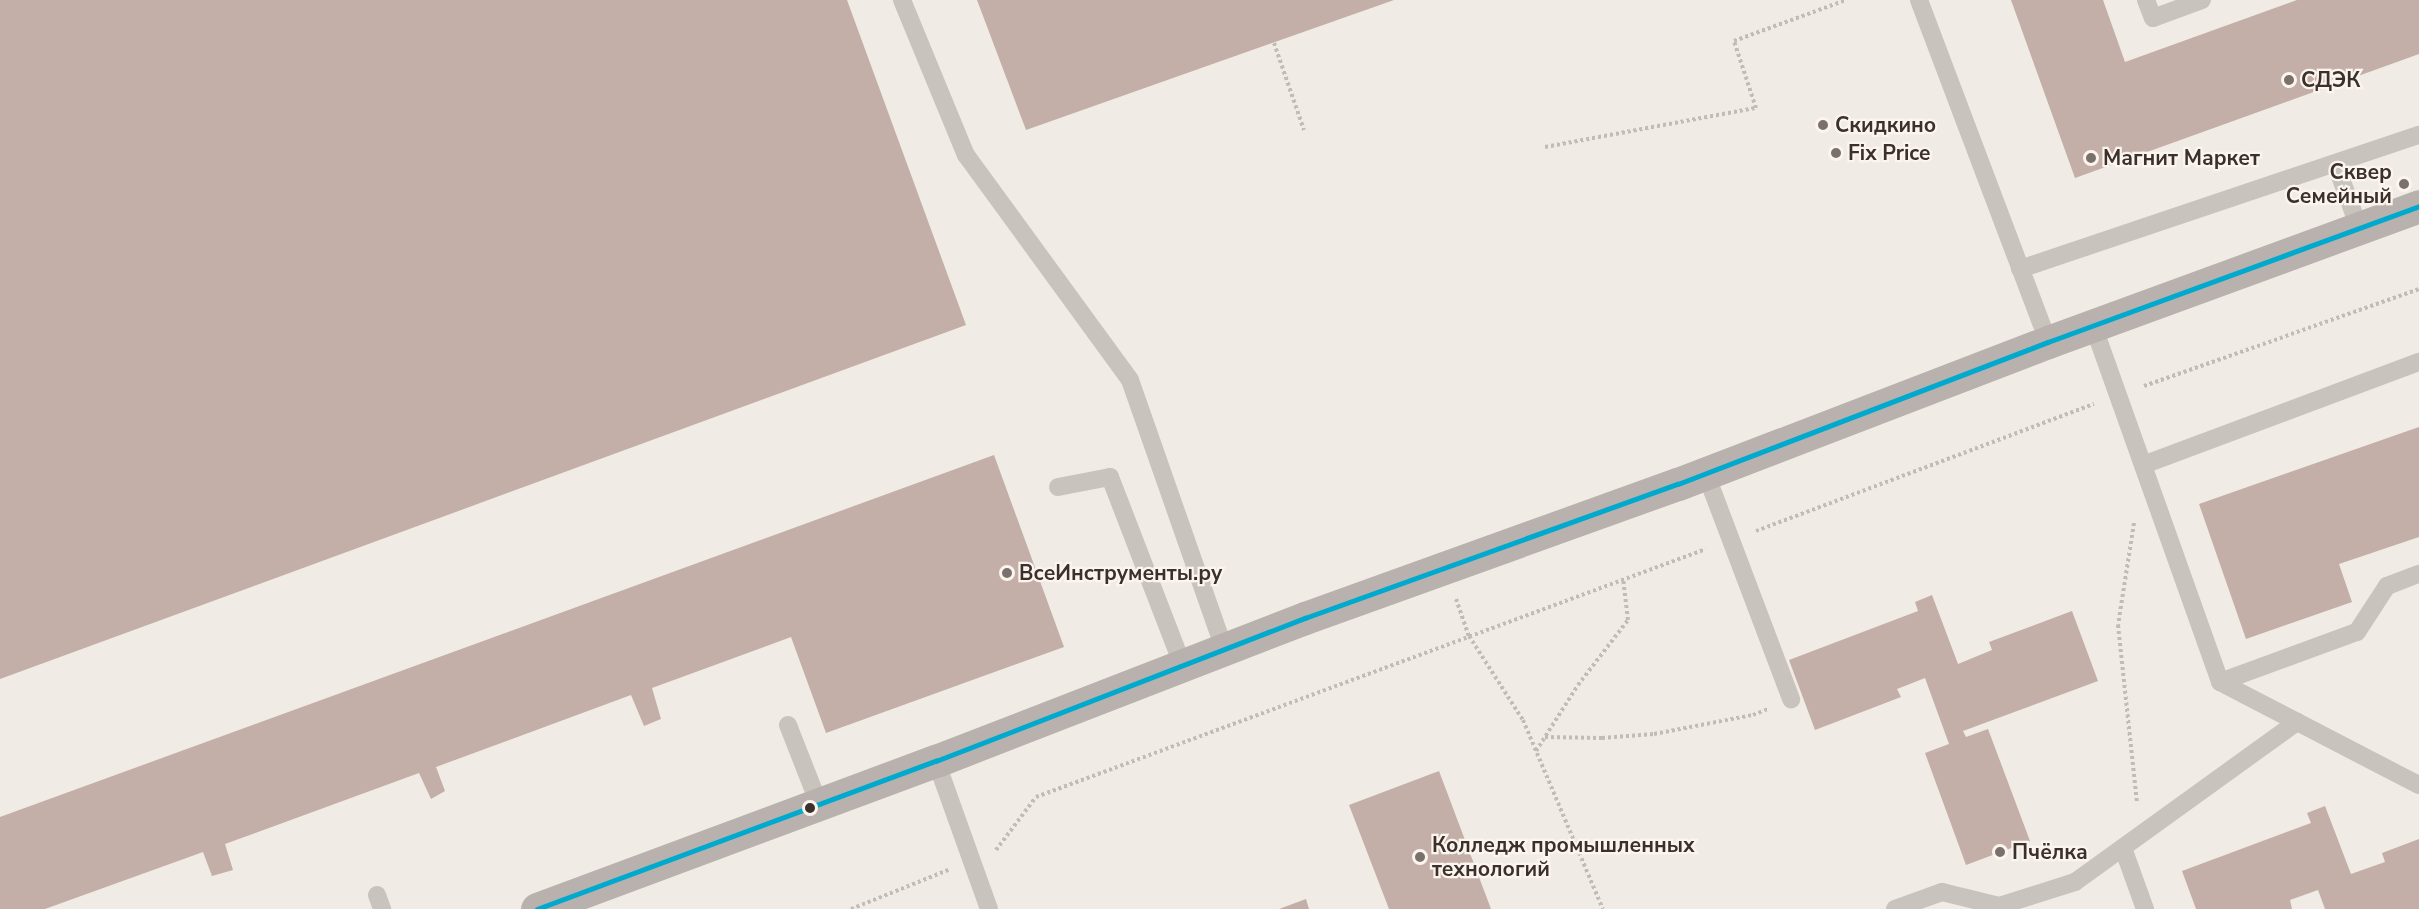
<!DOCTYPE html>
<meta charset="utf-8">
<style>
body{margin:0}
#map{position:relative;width:2419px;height:909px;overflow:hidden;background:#f0ebe5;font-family:"Nunito Sans",sans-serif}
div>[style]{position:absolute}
.building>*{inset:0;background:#c3afa7}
.path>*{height:4px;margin-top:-2px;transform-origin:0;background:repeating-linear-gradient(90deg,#c2bbb6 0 3px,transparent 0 6px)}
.lane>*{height:18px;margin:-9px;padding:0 9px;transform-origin:9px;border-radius:9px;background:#c9c3be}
.primary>*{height:33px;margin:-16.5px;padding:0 16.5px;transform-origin:16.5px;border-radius:16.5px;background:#b8b1ad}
.bus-1>*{height:4.5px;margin:-2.25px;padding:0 2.25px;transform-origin:2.25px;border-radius:2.25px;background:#00a9ce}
.dots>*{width:16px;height:16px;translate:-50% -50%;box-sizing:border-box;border:3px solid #fbf5ee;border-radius:50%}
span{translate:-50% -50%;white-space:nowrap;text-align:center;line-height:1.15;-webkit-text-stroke:4.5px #fbf5ee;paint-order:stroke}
.poi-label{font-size:21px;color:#3b302b;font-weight:700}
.left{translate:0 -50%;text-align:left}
.right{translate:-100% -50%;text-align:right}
</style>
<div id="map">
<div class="building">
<i style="clip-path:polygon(0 0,847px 0,966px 325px,0 679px)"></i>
<i style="clip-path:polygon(977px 0,1394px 0,1026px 130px)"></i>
<i style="clip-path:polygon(2011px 0,2103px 0,2125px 62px,2297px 0,2419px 0,2419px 54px,2075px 178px)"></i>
<i style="clip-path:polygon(2419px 427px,2419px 537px,2339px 564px,2352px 602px,2246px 639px,2199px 504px)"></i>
<i style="clip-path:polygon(994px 455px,1064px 647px,826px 733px,791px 637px,652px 688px,661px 719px,644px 726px,631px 695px,436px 767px,445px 791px,431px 799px,419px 773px,225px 844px,233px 870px,212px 876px,203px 852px,45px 909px,0 909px,0 817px)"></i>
<i style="clip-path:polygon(1932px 595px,1958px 664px,1992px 650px,1989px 642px,2072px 611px,2098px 681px,1963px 731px,1966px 737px,1988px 729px,2030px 841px,1966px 865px,1925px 753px,1949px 744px,1925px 678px,1897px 689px,1901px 697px,1815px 730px,1789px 660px,1918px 611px,1915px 602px)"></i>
<i style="clip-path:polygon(1439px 771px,1491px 909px,1389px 909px,1349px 805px)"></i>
<i style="clip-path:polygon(2325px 806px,2351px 874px,2385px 862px,2382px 853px,2419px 839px,2419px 909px,2325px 909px,2318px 890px,2290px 900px,2292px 909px,2196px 909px,2182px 871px,2311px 823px,2307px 813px)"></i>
<i style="clip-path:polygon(1306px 899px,1309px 909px,1279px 909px)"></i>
</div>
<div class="path">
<i style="left:1274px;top:43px;width:92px;rotate:71deg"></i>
<i style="left:1545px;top:147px;width:215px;rotate:-10.5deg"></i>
<i style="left:1756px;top:108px;width:71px;rotate:-108.2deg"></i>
<i style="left:1734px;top:41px;width:119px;rotate:-20.1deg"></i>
<i style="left:2144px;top:386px;width:292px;rotate:-19.4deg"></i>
<i style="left:2134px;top:523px;width:103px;rotate:98.9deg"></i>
<i style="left:2118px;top:625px;width:180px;rotate:83.9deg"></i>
<i style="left:1756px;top:531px;width:361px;rotate:-20.6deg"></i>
<i style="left:1456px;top:599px;width:39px;rotate:71deg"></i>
<i style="left:1469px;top:636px;width:100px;rotate:57.3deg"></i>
<i style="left:1523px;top:720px;width:205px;rotate:67.1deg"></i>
<i style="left:1545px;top:737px;width:57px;rotate:1deg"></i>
<i style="left:1602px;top:738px;width:52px;rotate:-4.4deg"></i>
<i style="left:1654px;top:734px;width:101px;rotate:-10.9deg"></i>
<i style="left:1753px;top:715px;width:16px;rotate:-22deg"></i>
<i style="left:1536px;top:751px;width:78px;rotate:-57.5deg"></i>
<i style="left:1578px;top:685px;width:82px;rotate:-52.4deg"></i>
<i style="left:1628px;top:620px;width:42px;rotate:-96.8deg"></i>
<i style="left:996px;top:850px;width:66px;rotate:-53deg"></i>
<i style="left:1036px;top:797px;width:714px;rotate:-20.31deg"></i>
<i style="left:851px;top:909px;width:105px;rotate:-21.9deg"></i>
</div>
<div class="lane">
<i style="left:902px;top:0;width:168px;rotate:67.6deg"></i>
<i style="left:966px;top:155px;width:278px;rotate:53.9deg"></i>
<i style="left:1130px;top:380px;width:285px;rotate:70.7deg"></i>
<i style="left:1919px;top:0;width:366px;rotate:69.3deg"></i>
<i style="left:2146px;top:0;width:19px;rotate:69deg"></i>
<i style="left:2153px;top:18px;width:52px;rotate:-20.2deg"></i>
<i style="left:2336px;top:165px;width:67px;rotate:69.9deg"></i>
<i style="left:2020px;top:269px;width:421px;rotate:-18.6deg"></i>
<i style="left:2093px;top:325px;width:379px;rotate:70.4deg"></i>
<i style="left:2220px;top:682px;width:146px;rotate:-20.1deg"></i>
<i style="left:2357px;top:632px;width:55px;rotate:-56.9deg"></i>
<i style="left:2387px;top:586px;width:34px;rotate:-21deg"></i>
<i style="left:2143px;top:465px;width:295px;rotate:-20.5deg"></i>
<i style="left:1706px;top:474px;width:241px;rotate:69.3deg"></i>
<i style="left:1058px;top:487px;width:53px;rotate:-10.9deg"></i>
<i style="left:1110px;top:477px;width:203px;rotate:68.9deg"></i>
<i style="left:2220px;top:682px;width:224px;rotate:27.4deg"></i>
<i style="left:788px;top:725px;width:85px;rotate:68.6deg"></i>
<i style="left:936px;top:761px;width:157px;rotate:70.3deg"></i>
<i style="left:2123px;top:848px;width:65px;rotate:70.2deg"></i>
<i style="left:377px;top:895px;width:15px;rotate:70deg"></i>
<i style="left:1895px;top:909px;width:50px;rotate:-19.9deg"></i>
<i style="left:1942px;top:892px;width:59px;rotate:13.8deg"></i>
<i style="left:1999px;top:906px;width:80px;rotate:-17.5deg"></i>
<i style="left:2075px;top:882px;width:274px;rotate:-35.8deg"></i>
</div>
<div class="primary">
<i style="left:537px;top:909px;width:426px;rotate:-20.4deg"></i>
<i style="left:936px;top:761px;width:396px;rotate:-21.2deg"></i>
<i style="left:1305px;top:618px;width:396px;rotate:-19.8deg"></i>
<i style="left:1678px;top:484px;width:396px;rotate:-21deg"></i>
<i style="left:2048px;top:342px;width:395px;rotate:-20.1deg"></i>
</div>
<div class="bus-1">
<i style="left:537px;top:909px;width:426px;rotate:-20.4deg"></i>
<i style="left:936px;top:761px;width:396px;rotate:-21.2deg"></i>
<i style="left:1305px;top:618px;width:396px;rotate:-19.8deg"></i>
<i style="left:1678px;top:484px;width:396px;rotate:-21deg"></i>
<i style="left:2048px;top:342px;width:395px;rotate:-20.1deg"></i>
</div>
<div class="dots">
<i style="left:2289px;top:80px;background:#7a716c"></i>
<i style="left:1823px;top:125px;background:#7a716c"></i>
<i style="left:1836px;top:153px;background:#7a716c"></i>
<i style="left:2091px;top:158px;background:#7a716c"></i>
<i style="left:2404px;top:184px;background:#7a716c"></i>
<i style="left:1007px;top:573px;background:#7a716c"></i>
<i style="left:810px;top:808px;background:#3b302b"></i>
<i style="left:2000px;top:852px;background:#7a716c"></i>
<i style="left:1420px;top:857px;background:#7a716c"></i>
</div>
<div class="poi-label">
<span class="left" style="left:2301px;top:80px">СДЭК</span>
<span class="left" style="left:1835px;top:125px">Скидкино</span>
<span class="left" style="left:1848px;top:153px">Fix Price</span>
<span class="left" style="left:2103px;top:158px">Магнит Маркет</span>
<span class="right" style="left:2392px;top:184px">Сквер<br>Семейный</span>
<span class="left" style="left:1019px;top:573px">ВсеИнструменты.ру</span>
<span class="left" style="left:1432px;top:857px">Колледж промышленных<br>технологий</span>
<span class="left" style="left:2012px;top:852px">Пчёлка</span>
</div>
</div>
